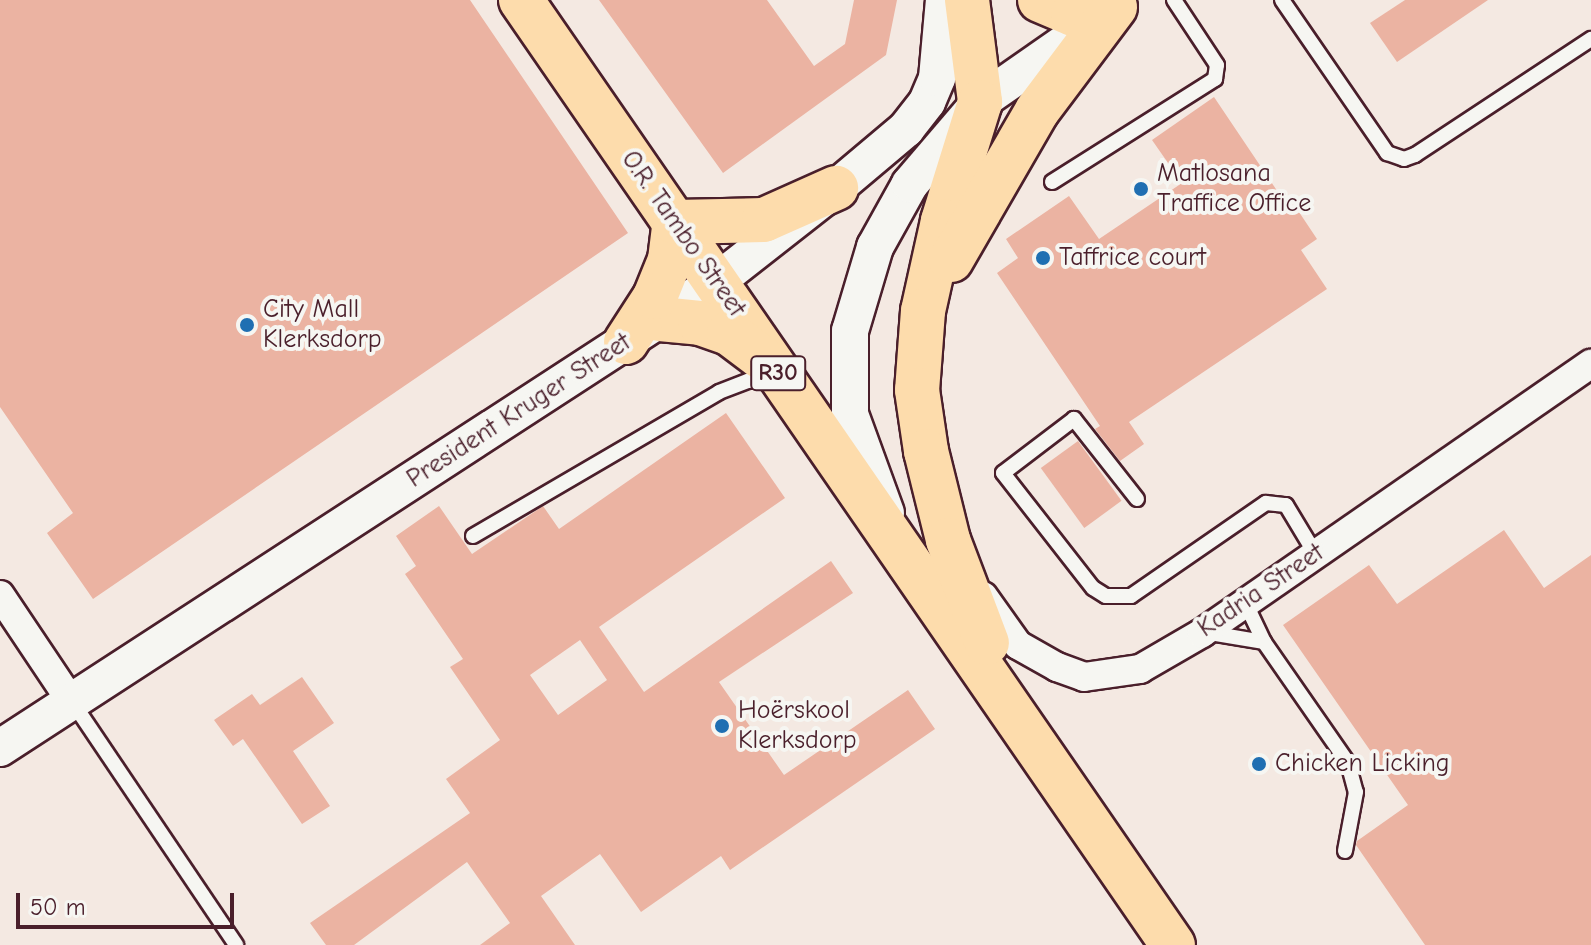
<!DOCTYPE html>
<meta charset="utf-8">
<style>
body{margin:0}
#map{position:relative;width:1591px;height:945px;overflow:hidden;background:#f4e9e2;font-family:"Comic Neue",sans-serif}
div>[style]{position:absolute}
.building>*{inset:0;background:#ebb3a2;transform-origin:0 0}
.roads{filter:drop-shadow(2px 0 #4a1f2b) drop-shadow(-2px 0 #4a1f2b) drop-shadow(0 2px #4a1f2b) drop-shadow(0 -2px #4a1f2b)}
.service>*{height:14px;margin:-7px;padding:0 7px;transform-origin:7px;border-radius:7px;background:#f6f6f2}
.minor>*{height:28px;margin:-14px;padding:0 14px;transform-origin:14px;border-radius:14px;background:#f6f6f2}
.tertiary>*{height:36px;margin:-18px;padding:0 18px;transform-origin:18px;border-radius:18px;background:#f6f6f2}
.primary>*{height:44px;margin:-22px;padding:0 22px;transform-origin:22px;border-radius:22px;background:#fddcac}
.dots>*{width:22px;height:22px;translate:-50% -50%;box-sizing:border-box;border:4px solid #f6f6f2;border-radius:50%}
span{translate:-50% -50%;white-space:nowrap;text-align:center;line-height:1.15;-webkit-text-stroke:8px #f6f6f2;paint-order:stroke}
.shield-label span{padding:2px 6px;background:#f6f6f2;border:2px solid;border-radius:6px;-webkit-text-stroke-width:0}
.shield-label{font-size:24px;color:#4a1f2b;font-weight:700}
.poi-label{font-size:26px;color:#4a1f2b}
.left{translate:0 -50%;text-align:left}
.street-label{font-size:26px;color:#4a1f2b}
.scale{position:absolute;left:16px;top:893px;width:218px;height:36px;box-sizing:border-box;border:4px solid #4a1f2b;border-top:0;padding-left:10px;font-size:24px;line-height:28px;white-space:nowrap;color:#4a1f2b;-webkit-text-stroke:6px #f6f6f2;paint-order:stroke}
</style>
<div id="map">
<div class="building">
<i style="clip-path:polygon(0 0,470px 0,628px 233px,93px 599px,47px 533px,73px 513px,0 407px)"></i>
<i style="clip-path:polygon(599px 0,767px 0,814px 66px,845px 44px,854px 0,897px 0,886px 55px,723px 173px)"></i>
<i style="clip-path:polygon(1405px 0,1488px 0,1397px 62px,1370px 23px)"></i>
<i style="clip-path:polygon(1214px 97px,1292px 213px,1297px 209px,1317px 239px,1301px 250px,1327px 289px,1129px 422px,1144px 444px,1120px 461px,1095px 429px,1100px 426px,997px 273px,1018px 258px,1006px 239px,1069px 196px,1099px 239px,1182px 183px,1152px 140px)"></i>
<i style="clip-path:polygon(evenodd,726px 413px,785px 498px,599px 627px,644px 692px,831px 561px,853px 593px,719px 682px,784px 775px,908px 690px,935px 729px,730px 870px,721px 856px,641px 912px,600px 854px,541px 896px,575px 945px,480px 945px,510px 923px,467px 862px,354px 945px,326px 945px,310px 923px,470px 813px,446px 779px,500px 740px,450px 667px,463px 659px,405px 574px,416px 566px,396px 536px,439px 506px,472px 554px,543px 506px,559px 529px,726px 413px,580px 640px,607px 680px,558px 715px,530px 675px,580px 640px)"></i>
<i style="left:1078px;top:441px;width:74px;height:46px;rotate:54deg"></i>
<i style="clip-path:polygon(1504px 530px,1544px 588px,1591px 555px,1591px 945px,1425px 945px,1356px 845px,1357px 841px,1408px 805px,1283px 625px,1369px 565px,1397px 604px)"></i>
<i style="clip-path:polygon(302px 677px,334px 723px,293px 751px,330px 806px,302px 824px,243px 739px,233px 746px,214px 720px,252px 694px,260px 705px)"></i>
</div>
<div class="roads">
<div class="service">
<i style="left:1282px;top:0;width:186px;rotate:55.5deg"></i>
<i style="left:1387px;top:153px;width:18px;rotate:19deg"></i>
<i style="left:1404px;top:159px;width:12px;rotate:-20deg"></i>
<i style="left:1415px;top:155px;width:211px;rotate:-33.4deg"></i>
<i style="left:1052px;top:182px;width:193px;rotate:-32.3deg"></i>
<i style="left:1215px;top:79px;width:14px;rotate:-82deg"></i>
<i style="left:1217px;top:65px;width:78px;rotate:-123.5deg"></i>
<i style="left:1137px;top:499px;width:102px;rotate:-128.2deg"></i>
<i style="left:1074px;top:419px;width:89px;rotate:142.7deg"></i>
<i style="left:1003px;top:473px;width:146px;rotate:52deg"></i>
<i style="left:1093px;top:588px;width:15px;rotate:32deg"></i>
<i style="left:1106px;top:596px;width:25px"></i>
<i style="left:1131px;top:596px;width:164px;rotate:-34.6deg"></i>
<i style="left:1266px;top:503px;width:20px;rotate:6deg"></i>
<i style="left:1286px;top:505px;width:58px;rotate:59deg"></i>
<i style="left:473px;top:536px;width:285px;rotate:-30.3deg"></i>
<i style="left:719px;top:392px;width:31px;rotate:-21deg"></i>
<i style="left:748px;top:381px;width:26px;rotate:-4deg"></i>
<i style="left:1245px;top:602px;width:44px;rotate:64.6deg"></i>
<i style="left:1264px;top:642px;width:147px;rotate:55.2deg"></i>
<i style="left:1348px;top:763px;width:30px;rotate:75deg"></i>
<i style="left:1356px;top:792px;width:60px;rotate:100.6deg"></i>
<i style="left:1210px;top:633px;width:55px;rotate:9.5deg"></i>
<i style="left:73px;top:703px;width:292px;rotate:56deg"></i>
</div>
<div class="minor">
<i style="left:0;top:595px;width:128px;rotate:56.2deg"></i>
<i style="left:983px;top:596px;width:60px;rotate:54.5deg"></i>
<i style="left:1018px;top:645px;width:45px;rotate:29.4deg"></i>
<i style="left:1057px;top:667px;width:29px;rotate:20deg"></i>
<i style="left:1084px;top:677px;width:57px;rotate:-8.1deg"></i>
<i style="left:1140px;top:669px;width:72px;rotate:-30.1deg"></i>
<i style="left:1202px;top:633px;width:473px;rotate:-34.7deg"></i>
</div>
<div class="tertiary">
<i style="left:886px;top:513px;width:105px;rotate:-110deg"></i>
<i style="left:850px;top:414px;width:83px;rotate:-90deg"></i>
<i style="left:850px;top:331px;width:88px;rotate:-73.4deg"></i>
<i style="left:875px;top:247px;width:72px;rotate:-60.9deg"></i>
<i style="left:910px;top:184px;width:108px;rotate:-49.5deg"></i>
<i style="left:980px;top:102px;width:141px;rotate:-34.9deg"></i>
<i style="left:0;top:748px;width:787px;rotate:-33.02deg"></i>
<i style="left:660px;top:319px;width:67px;rotate:-33.5deg"></i>
<i style="left:716px;top:282px;width:152px;rotate:-38.1deg"></i>
<i style="left:836px;top:188px;width:92px;rotate:-40.1deg"></i>
<i style="left:906px;top:129px;width:34px;rotate:-52deg"></i>
<i style="left:927px;top:102px;width:26px;rotate:-67deg"></i>
<i style="left:937px;top:78px;width:78px;rotate:-84.9deg"></i>
</div>
<div class="primary">
<i style="left:521px;top:0;width:1148px;rotate:55.4deg"></i>
<i style="left:967px;top:0;width:103px;rotate:82.7deg"></i>
<i style="left:980px;top:102px;width:125px;rotate:107.3deg"></i>
<i style="left:943px;top:221px;width:92px;rotate:102.5deg"></i>
<i style="left:923px;top:311px;width:79px;rotate:94.3deg"></i>
<i style="left:917px;top:390px;width:62px;rotate:81.6deg"></i>
<i style="left:926px;top:451px;width:92px;rotate:76.1deg"></i>
<i style="left:948px;top:540px;width:110px;rotate:69.3deg"></i>
<i style="left:1040px;top:0;width:36px;rotate:23deg"></i>
<i style="left:1073px;top:14px;width:26px;rotate:11deg"></i>
<i style="left:951px;top:260px;width:172px;rotate:-60deg"></i>
<i style="left:1037px;top:111px;width:130px;rotate:-53.1deg"></i>
<i style="left:660px;top:319px;width:40px;rotate:5.7deg"></i>
<i style="left:700px;top:323px;width:31px;rotate:19deg"></i>
<i style="left:729px;top:333px;width:39px;rotate:37deg"></i>
<i style="left:626px;top:342px;width:54px;rotate:-57.2deg"></i>
<i style="left:655px;top:297px;width:40px;rotate:-68deg"></i>
<i style="left:670px;top:260px;width:38px;rotate:-83deg"></i>
<i style="left:675px;top:222px;width:89px;rotate:-1.3deg"></i>
<i style="left:764px;top:220px;width:79px;rotate:-24deg"></i>
</div>
</div>
<div class="dots">
<i style="left:1141px;top:189px;background:#1f6fb2"></i>
<i style="left:1043px;top:258px;background:#1f6fb2"></i>
<i style="left:247px;top:325px;background:#1f6fb2"></i>
<i style="left:722px;top:726px;background:#1f6fb2"></i>
<i style="left:1259px;top:764px;background:#1f6fb2"></i>
</div>
<div class="shield-label">
<span style="left:778px;top:373px">R30</span>
</div>
<div class="poi-label">
<span class="left" style="left:1157px;top:189px">Matlosana<br>Traffice Office</span>
<span class="left" style="left:1059px;top:258px">Taffrice court</span>
<span class="left" style="left:263px;top:325px">City Mall<br>Klerksdorp</span>
<span class="left" style="left:738px;top:726px">Hoërskool<br>Klerksdorp</span>
<span class="left" style="left:1275px;top:764px">Chicken Licking</span>
</div>
<div class="street-label">
<span style="left:683px;top:234px;rotate:55deg">O.R. Tambo Street</span>
<span style="left:519px;top:411px;rotate:-33deg">President Kruger Street</span>
<span style="left:1261px;top:591px;rotate:-34deg">Kadria Street</span>
</div>
<div class="scale">50 m</div>
</div>
